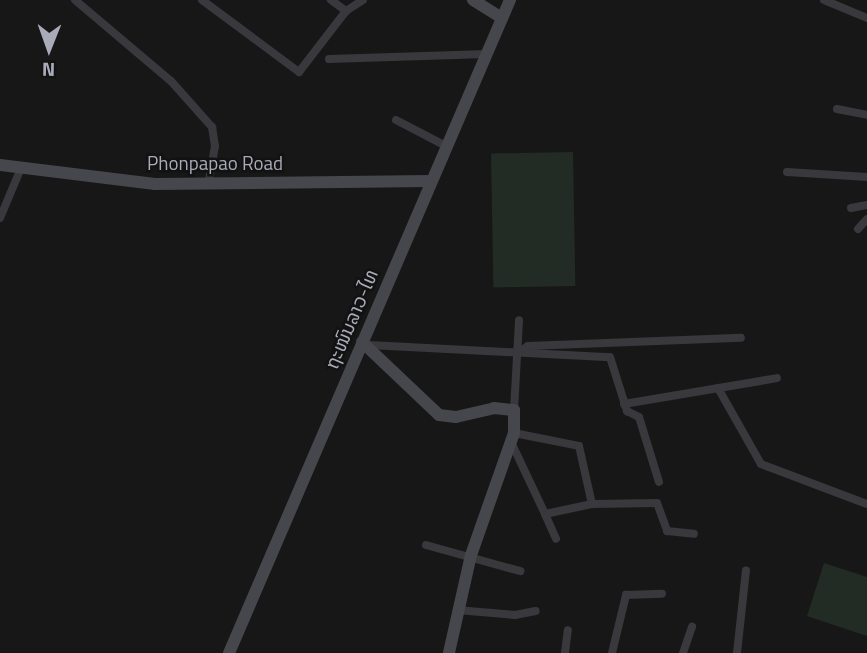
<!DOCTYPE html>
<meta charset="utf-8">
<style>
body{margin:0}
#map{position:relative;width:867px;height:653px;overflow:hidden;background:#171718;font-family:"Titillium Web","Noto Sans Lao",sans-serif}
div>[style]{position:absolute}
.green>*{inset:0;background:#232b25;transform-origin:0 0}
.street>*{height:8px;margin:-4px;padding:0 4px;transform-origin:4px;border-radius:4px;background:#38383d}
.secondary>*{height:12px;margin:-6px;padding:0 6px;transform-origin:6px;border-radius:6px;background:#46464d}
span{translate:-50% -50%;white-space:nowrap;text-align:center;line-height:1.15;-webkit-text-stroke:5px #121213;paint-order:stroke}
.street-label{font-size:19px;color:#a9abb8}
.north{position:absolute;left:14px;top:14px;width:70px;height:70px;-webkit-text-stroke:5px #121213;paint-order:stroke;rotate:181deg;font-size:19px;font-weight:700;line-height:28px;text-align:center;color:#a9abb8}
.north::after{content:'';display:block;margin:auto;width:24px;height:32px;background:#a9abb8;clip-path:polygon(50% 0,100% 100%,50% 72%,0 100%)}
</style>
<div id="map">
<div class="green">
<i style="left:573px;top:152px;width:134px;height:82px;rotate:89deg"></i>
<i style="clip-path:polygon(824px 563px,867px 577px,867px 636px,807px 616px)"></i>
</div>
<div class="street">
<i style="left:75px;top:0;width:126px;rotate:40.2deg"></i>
<i style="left:171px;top:81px;width:62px;rotate:48.3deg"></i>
<i style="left:212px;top:127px;width:19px;rotate:81deg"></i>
<i style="left:215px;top:146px;width:39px;rotate:100deg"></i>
<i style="left:202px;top:0;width:121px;rotate:36.6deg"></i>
<i style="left:299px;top:72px;width:77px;rotate:-52.4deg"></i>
<i style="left:331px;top:0;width:19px;rotate:36deg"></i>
<i style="left:346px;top:11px;width:20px;rotate:-33deg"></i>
<i style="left:824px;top:0;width:47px;rotate:22.7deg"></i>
<i style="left:329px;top:59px;width:158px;rotate:-1.8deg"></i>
<i style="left:837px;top:109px;width:31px;rotate:11deg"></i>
<i style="left:396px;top:120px;width:56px;rotate:27.5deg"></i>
<i style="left:787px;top:172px;width:80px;rotate:3.6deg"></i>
<i style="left:851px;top:208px;width:16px;rotate:-11deg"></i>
<i style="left:0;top:218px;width:54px;rotate:-67.2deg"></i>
<i style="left:858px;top:229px;width:13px;rotate:-48deg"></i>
<i style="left:369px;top:345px;width:241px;rotate:2.9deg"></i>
<i style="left:610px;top:357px;width:57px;rotate:72.5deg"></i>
<i style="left:627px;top:411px;width:13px;rotate:27deg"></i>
<i style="left:639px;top:417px;width:68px;rotate:72.9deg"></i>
<i style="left:517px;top:353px;width:13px;rotate:-32deg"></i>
<i style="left:528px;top:346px;width:213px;rotate:-2.2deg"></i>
<i style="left:718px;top:388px;width:87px;rotate:60.5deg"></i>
<i style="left:761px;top:464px;width:113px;rotate:20.7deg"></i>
<i style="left:624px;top:404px;width:155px;rotate:-9.6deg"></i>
<i style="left:514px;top:410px;width:90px;rotate:-86.8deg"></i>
<i style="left:514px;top:433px;width:66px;rotate:11.3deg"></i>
<i style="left:579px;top:446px;width:59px;rotate:77.4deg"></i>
<i style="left:511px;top:442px;width:80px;rotate:64.7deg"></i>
<i style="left:545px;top:514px;width:48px;rotate:-12deg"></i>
<i style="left:592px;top:504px;width:65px;rotate:-0.9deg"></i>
<i style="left:657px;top:503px;width:30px;rotate:70deg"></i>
<i style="left:667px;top:531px;width:27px;rotate:6deg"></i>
<i style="left:545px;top:514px;width:27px;rotate:66deg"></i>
<i style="left:426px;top:545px;width:98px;rotate:15.5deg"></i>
<i style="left:457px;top:610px;width:58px;rotate:4.9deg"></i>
<i style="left:515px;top:615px;width:21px;rotate:-11deg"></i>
<i style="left:565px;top:653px;width:23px;rotate:-83deg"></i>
<i style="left:612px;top:653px;width:60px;rotate:-76.4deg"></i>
<i style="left:626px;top:595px;width:36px;rotate:-2deg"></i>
<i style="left:683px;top:653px;width:28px;rotate:-71deg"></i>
<i style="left:737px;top:653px;width:83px;rotate:-83.8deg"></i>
</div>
<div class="secondary">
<i style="left:473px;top:0;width:34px;rotate:32deg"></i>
<i style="left:0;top:165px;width:156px;rotate:7deg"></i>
<i style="left:155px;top:184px;width:276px;rotate:-0.6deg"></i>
<i style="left:362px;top:342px;width:106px;rotate:43.5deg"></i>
<i style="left:439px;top:415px;width:17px;rotate:7deg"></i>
<i style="left:456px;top:417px;width:39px;rotate:-13deg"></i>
<i style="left:494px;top:408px;width:20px;rotate:6deg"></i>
<i style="left:514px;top:410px;width:23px;rotate:90deg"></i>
<i style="left:514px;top:433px;width:129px;rotate:109.4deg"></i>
<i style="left:471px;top:555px;width:100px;rotate:102.7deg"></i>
<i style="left:229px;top:653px;width:711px;rotate:-66.72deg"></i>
</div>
<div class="street-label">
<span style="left:215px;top:163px">Phonpapao Road</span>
<span style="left:351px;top:319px;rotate:-67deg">ຖະໜົນລາວ-ໄທ</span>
</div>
<div class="north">N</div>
</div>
